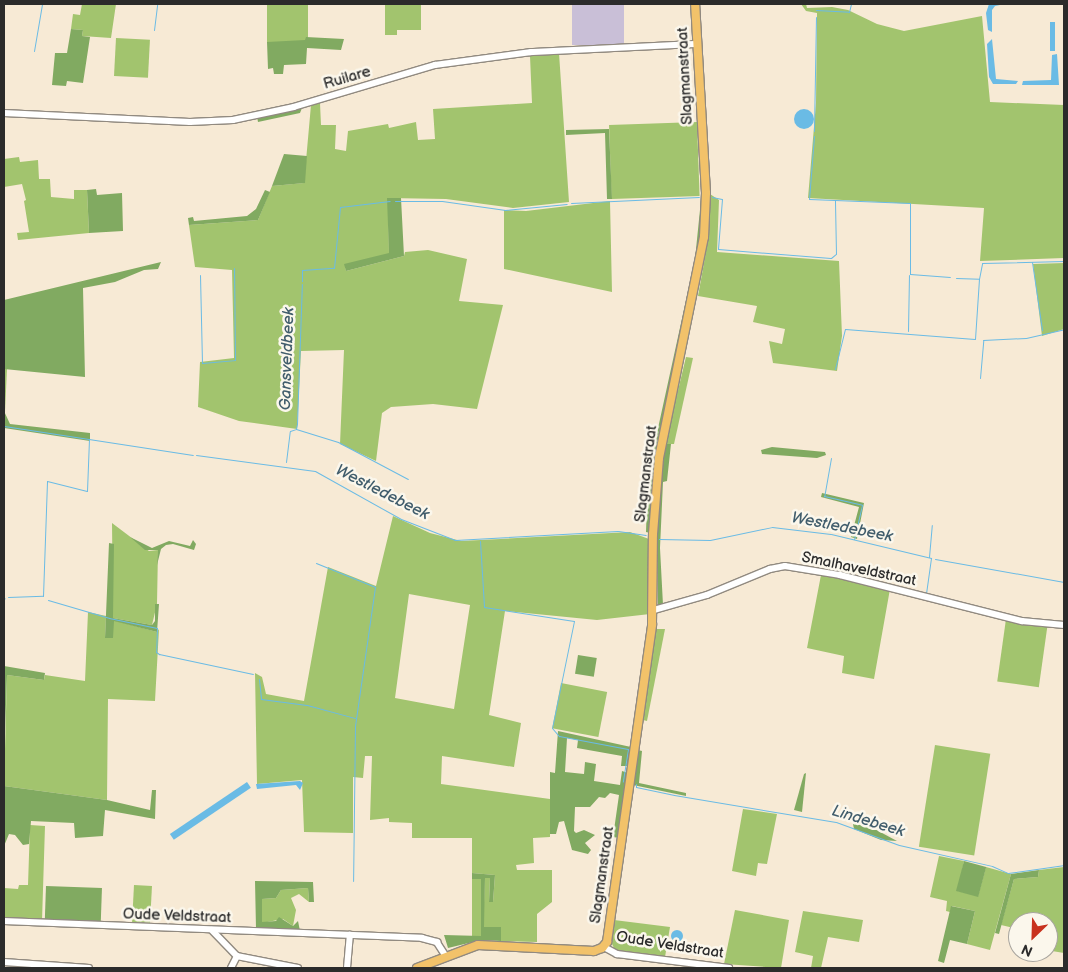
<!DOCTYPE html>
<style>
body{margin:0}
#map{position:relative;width:1068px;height:972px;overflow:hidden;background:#f7ead5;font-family:"Balsamiq Sans",sans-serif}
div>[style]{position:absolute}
.industrial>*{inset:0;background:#c9bfd7;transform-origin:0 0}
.green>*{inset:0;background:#a2c46e;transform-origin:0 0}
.forest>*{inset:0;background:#81aa61;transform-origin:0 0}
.water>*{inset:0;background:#6abbe5;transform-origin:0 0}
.round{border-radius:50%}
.stream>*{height:1px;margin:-0.5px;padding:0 0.5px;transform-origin:0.5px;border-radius:0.5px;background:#6abbe5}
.roads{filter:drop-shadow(1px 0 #918a80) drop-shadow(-1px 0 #918a80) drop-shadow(0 1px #918a80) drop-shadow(0 -1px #918a80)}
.minor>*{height:5.5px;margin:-2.75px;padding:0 2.75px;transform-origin:2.75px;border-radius:2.75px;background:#fff}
.major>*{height:8px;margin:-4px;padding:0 4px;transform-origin:4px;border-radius:4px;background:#f2c26a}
span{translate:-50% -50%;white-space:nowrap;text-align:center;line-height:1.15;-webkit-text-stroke:5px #fbf7ec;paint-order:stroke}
.street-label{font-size:15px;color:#2b2b2b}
.water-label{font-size:16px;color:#415d6c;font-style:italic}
.frame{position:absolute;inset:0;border:5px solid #2b2b2b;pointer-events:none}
.north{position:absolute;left:1008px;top:912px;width:50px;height:50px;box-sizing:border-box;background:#fbf7ec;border:1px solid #a8a59f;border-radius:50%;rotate:204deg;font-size:14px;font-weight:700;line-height:20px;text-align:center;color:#2b2b2b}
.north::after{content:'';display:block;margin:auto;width:18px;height:22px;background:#c8321e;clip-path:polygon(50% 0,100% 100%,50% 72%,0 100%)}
</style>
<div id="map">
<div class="industrial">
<i style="left:572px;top:4px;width:52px;height:41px"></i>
</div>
<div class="green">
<i style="clip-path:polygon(82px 4px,116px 4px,111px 38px,82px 36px,83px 30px,71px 29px,73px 14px,80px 15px)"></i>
<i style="left:267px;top:4px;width:41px;height:38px"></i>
<i style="clip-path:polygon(385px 4px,421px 4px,421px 30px,397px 30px,397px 35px,385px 35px)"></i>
<i style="clip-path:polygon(801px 4px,806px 4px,807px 8px,832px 7px,848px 10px,877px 24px,904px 31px,982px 16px,990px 102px,1064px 105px,1064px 258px,980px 261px,984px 208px,808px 198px,816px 103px,817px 13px,806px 11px)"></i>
<i style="left:116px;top:38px;width:34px;height:38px;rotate:3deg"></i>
<i style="clip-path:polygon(559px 53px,569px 202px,513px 208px,446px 199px,388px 198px,389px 254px,345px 265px,346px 271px,404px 256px,405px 252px,428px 250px,467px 259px,459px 301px,503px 305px,477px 409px,433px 404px,391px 407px,382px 413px,376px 461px,340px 444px,344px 350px,301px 351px,297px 429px,239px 421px,198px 407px,200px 362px,234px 358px,232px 270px,195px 267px,189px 225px,258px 220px,272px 186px,304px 183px,311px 105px,320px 103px,321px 125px,336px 125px,335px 149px,346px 151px,348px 131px,388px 124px,389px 128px,416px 122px,418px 140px,435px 139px,433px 109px,532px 103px,530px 56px)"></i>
<i style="left:697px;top:122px;width:74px;height:88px;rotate:88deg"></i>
<i style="clip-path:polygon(19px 157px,20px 162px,38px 160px,39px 179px,50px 179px,51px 197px,74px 199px,74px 190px,87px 190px,89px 233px,18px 240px,17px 233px,29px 232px,24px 201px,26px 200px,22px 184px,4px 187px,4px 159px)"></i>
<i style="clip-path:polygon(710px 194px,719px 200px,717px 252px,839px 261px,842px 336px,837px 371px,773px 363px,769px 341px,782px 344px,785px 329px,753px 322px,757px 306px,698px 296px,709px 235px)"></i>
<i style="clip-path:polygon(610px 201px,612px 292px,504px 269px,504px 210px,526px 211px)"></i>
<i style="clip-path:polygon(1064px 263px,1064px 329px,1042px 336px,1033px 264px)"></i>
<i style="clip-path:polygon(686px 357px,693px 358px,674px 444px,665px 444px)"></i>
<i style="clip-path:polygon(4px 369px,7px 369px,5px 412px,4px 411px)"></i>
<i style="clip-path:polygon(evenodd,393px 516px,430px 533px,461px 541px,630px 532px,649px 539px,650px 614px,597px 620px,505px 611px,489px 715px,521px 723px,514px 767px,442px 756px,441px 784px,550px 799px,550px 837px,533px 838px,534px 863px,516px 865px,517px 870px,552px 870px,552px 902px,537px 914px,537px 942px,501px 941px,501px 927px,483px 928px,485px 878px,490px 878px,489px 901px,493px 902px,495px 875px,472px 873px,472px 838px,412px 838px,412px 823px,389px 822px,389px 818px,370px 820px,372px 756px,365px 756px,363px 778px,353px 777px,353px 833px,304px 832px,302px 780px,257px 784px,255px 673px,262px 677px,266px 694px,304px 701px,328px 567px,376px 586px,393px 516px,409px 594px,470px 605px,454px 709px,395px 698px,409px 594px)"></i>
<i style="clip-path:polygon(112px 523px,149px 551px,158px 550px,157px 604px,152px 625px,113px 618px)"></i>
<i style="clip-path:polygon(821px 575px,890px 589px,874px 679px,842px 673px,844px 656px,807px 648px)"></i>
<i style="clip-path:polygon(88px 612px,106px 616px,105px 638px,113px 620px,157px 632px,159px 629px,155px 701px,108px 699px,107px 800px,4px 786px,7px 675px,44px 680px,45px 675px,85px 681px)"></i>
<i style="left:1006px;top:619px;width:42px;height:63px;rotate:8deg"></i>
<i style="clip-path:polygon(656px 629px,665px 629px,647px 721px,643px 720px)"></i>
<i style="left:561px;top:683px;width:47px;height:46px;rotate:11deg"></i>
<i style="left:935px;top:745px;width:56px;height:103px;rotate:9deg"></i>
<i style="clip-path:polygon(743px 809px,777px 814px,767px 864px,758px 863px,756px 876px,732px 871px)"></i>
<i style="clip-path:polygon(30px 825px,45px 826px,42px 921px,4px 919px,4px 888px,18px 889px,19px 885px,28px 885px)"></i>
<i style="clip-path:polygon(939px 856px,964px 861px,958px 891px,978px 896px,986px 867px,1011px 874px,990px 950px,967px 944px,975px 911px,952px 906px,950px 912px,946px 911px,947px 901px,930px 897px)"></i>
<i style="clip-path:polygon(1064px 867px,1064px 953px,1052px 951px,1056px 930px,1048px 927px,1048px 922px,1018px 922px,1018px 929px,1001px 925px,1014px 879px,1038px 877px,1039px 870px)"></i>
<i style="left:472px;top:879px;width:9px;height:57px"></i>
<i style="left:134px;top:885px;width:18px;height:41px;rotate:3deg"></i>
<i style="clip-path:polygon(308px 888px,309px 902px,299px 894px,291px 898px,296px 910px,293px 926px,283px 919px,262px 923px,262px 899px,276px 898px,281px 890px)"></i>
<i style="clip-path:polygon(735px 910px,789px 920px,781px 968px,724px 964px)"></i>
<i style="clip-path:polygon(803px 911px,863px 920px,859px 942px,828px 937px,821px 968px,811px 968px,813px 956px,795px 952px)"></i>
<i style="clip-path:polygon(614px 920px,670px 927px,665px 957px,615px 950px,611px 942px)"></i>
</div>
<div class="forest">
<i style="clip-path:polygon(71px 29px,83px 30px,82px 36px,90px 37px,83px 83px,67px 81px,66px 86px,52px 85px,55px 53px,67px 53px)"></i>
<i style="clip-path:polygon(306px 37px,344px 39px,341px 50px,307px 48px,306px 64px,284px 65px,283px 74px,274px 74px,273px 68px,268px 69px,267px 42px,305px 40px)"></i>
<i style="clip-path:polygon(302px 108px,300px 113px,258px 122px,257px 117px)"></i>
<i style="clip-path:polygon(609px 129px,612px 199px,607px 199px,605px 133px,566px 135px,566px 130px)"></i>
<i style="clip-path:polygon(284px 154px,307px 156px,305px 183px,272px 186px)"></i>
<i style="clip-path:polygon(96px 189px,97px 195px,122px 193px,123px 231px,89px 233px,87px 190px)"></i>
<i style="clip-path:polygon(265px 190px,270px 192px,258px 220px,189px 225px,188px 218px,193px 217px,194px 221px,247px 216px,256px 209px)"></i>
<i style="clip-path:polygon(387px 198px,401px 198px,404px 256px,346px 271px,344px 264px,389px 253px)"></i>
<i style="clip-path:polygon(701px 200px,701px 238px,653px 474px,650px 533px,646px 532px,648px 474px,695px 259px)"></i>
<i style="clip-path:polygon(161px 262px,158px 269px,144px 270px,115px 282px,83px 288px,85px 377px,4px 369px,4px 300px)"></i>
<i style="clip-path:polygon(4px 411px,10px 424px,90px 433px,90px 441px,4px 428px)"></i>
<i style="clip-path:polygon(665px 444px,671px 444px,667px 481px,663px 482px,660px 548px,663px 605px,658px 605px,658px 508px)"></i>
<i style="clip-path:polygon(772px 447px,825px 452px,826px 455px,817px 458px,762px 454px,761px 450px)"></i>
<i style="clip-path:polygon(822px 493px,864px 503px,857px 539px,851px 537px,859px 507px,821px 497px)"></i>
<i style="clip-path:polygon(130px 537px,152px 548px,169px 541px,190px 546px,193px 540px,196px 544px,194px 550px,173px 544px,166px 545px,161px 549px,157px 565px,158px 550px,145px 550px)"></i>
<i style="clip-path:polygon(109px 543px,114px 544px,113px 618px,152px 625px,155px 621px,155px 604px,159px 604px,157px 632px,114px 621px,113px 638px,105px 638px)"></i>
<i style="left:578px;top:655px;width:19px;height:19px;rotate:9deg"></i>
<i style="clip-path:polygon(4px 666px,45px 673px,44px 680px,7px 675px,4px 763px)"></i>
<i style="clip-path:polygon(558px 731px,631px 747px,628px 766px,621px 766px,622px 756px,577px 748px,578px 740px,567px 738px,565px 772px,584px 774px,585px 762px,596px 764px,594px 781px,620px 785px,622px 771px,628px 773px,619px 838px,613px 837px,619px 795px,610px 793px,605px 798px,599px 797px,590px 807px,575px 807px,574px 831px,576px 833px,584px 830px,595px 835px,585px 843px,591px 850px,588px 854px,572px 850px,564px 821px,559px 822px,556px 834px,550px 834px,550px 772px,555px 773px)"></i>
<i style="clip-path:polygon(638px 750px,642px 751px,639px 783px,686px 793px,686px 796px,633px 785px)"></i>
<i style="clip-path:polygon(806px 773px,802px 812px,794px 810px,804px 774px)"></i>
<i style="clip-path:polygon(4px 786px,107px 800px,150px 810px,152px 790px,156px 790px,155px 819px,105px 810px,103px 836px,75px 838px,74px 823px,31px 821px,29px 844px,23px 845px,15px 835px,9px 834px,4px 846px)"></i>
<i style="clip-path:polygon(853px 824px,869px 826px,897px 841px,881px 840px,854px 829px)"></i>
<i style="left:964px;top:861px;width:23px;height:31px;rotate:15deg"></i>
<i style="clip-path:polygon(1039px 870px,1038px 877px,1014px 879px,999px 934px,995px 933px,1011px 874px)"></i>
<i style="clip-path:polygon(472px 873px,495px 875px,493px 902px,489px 902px,490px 878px,485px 878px,484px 927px,501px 927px,501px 941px,481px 940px,448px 948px,444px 935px,481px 936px,481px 879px,472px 879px)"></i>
<i style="clip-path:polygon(255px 881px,313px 882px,314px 902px,309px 902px,308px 888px,281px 890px,276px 898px,262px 899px,262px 922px,276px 921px,279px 917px,293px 926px,298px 921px,300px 931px,256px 929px)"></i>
<i style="left:46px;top:886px;width:56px;height:35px;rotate:2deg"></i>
<i style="clip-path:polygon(951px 906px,975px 911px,967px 944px,950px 940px,944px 963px,938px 961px)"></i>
</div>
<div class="water">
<i style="clip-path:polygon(989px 4px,1005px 4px,995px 6px,992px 10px,992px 32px,988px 30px,986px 13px)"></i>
<i style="left:1050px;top:22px;width:5px;height:29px"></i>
<i style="clip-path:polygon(992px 39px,996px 79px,1018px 81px,1016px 84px,993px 84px,989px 77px,987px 44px)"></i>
<i style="clip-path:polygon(1057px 54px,1059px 85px,1022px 85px,1023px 81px,1051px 80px,1052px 55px)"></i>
<i class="round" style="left:794px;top:109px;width:20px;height:20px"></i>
<i style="clip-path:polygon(300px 781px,303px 783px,300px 790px,296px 785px,257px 789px,256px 784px)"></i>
<i style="left:247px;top:782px;width:7px;height:93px;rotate:56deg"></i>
<i class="round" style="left:671px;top:930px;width:12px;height:12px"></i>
</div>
<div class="stream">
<i style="left:816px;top:10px;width:33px;rotate:3deg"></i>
<i style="left:849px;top:12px;width:8px;rotate:-76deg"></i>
<i style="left:154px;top:30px;width:26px;rotate:-83deg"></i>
<i style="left:34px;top:51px;width:48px;rotate:-80.3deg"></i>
<i style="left:814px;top:131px;width:114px;rotate:-89deg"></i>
<i style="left:814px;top:136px;width:63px;rotate:94.5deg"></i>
<i style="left:809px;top:199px;width:26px;rotate:2deg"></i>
<i style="left:712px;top:197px;width:10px;rotate:11deg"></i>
<i style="left:722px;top:199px;width:50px;rotate:94.6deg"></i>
<i style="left:718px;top:249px;width:113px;rotate:4.6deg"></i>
<i style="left:831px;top:258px;width:6px;rotate:-39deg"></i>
<i style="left:836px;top:254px;width:54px;rotate:-91.1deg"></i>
<i style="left:835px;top:200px;width:75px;rotate:2.3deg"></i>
<i style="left:910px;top:203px;width:71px;rotate:90deg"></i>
<i style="left:910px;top:274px;width:40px;rotate:4.3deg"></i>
<i style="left:395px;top:201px;width:47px"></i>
<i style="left:442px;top:201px;width:64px;rotate:8.1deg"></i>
<i style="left:505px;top:210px;width:62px;rotate:-5.5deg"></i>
<i style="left:571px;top:203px;width:128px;rotate:-2.7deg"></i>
<i style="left:1032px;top:262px;width:69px;rotate:81.6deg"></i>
<i style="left:200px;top:275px;width:88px;rotate:88.7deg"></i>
<i style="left:202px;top:363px;width:33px;rotate:-5deg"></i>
<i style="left:235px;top:360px;width:92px;rotate:-90.6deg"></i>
<i style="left:956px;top:278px;width:23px;rotate:2deg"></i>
<i style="left:979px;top:279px;width:16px;rotate:-79deg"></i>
<i style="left:982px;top:263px;width:82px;rotate:-1.4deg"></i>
<i style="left:302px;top:281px;width:11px;rotate:-90deg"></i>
<i style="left:302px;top:270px;width:32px;rotate:-4deg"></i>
<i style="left:334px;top:268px;width:61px;rotate:-84.4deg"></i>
<i style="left:340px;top:207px;width:50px;rotate:-6.8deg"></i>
<i style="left:908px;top:331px;width:56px;rotate:-89deg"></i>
<i style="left:835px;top:369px;width:41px;rotate:-76deg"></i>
<i style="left:845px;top:329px;width:130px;rotate:4.4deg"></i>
<i style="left:975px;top:339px;width:60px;rotate:-86.2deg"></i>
<i style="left:980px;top:378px;width:38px;rotate:-85deg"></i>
<i style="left:983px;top:340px;width:43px;rotate:-2.7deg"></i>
<i style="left:1026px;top:338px;width:39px;rotate:-13deg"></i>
<i style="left:4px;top:426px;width:191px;rotate:8.7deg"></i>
<i style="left:296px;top:429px;width:44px;rotate:17.2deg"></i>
<i style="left:338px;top:442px;width:79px;rotate:27.9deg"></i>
<i style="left:196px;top:455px;width:120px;rotate:7.7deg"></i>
<i style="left:315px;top:471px;width:98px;rotate:29.2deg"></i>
<i style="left:401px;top:519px;width:58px;rotate:21.3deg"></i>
<i style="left:455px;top:540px;width:163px;rotate:-3.2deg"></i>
<i style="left:618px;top:531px;width:28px;rotate:8deg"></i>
<i style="left:831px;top:458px;width:39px;rotate:100deg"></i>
<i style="left:824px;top:496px;width:39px;rotate:13deg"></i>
<i style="left:862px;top:505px;width:35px;rotate:103deg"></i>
<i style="left:286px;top:462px;width:31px;rotate:-83deg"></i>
<i style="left:290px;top:431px;width:6px;rotate:-18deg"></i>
<i style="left:296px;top:429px;width:5px;rotate:-79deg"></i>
<i style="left:297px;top:424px;width:140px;rotate:-88deg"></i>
<i style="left:659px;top:539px;width:51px;rotate:1.1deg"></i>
<i style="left:710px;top:540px;width:63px;rotate:-11.8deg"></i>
<i style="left:772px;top:527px;width:59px;rotate:6.8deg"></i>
<i style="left:831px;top:534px;width:103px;rotate:13.5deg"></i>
<i style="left:931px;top:558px;width:35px;rotate:98deg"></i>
<i style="left:480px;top:541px;width:66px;rotate:86.5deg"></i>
<i style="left:484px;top:607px;width:91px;rotate:8.8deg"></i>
<i style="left:574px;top:621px;width:109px;rotate:101.6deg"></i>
<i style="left:552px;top:728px;width:11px;rotate:49deg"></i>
<i style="left:559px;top:736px;width:70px;rotate:10.7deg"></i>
<i style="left:628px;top:749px;width:33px;rotate:99deg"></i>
<i style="left:929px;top:557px;width:32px;rotate:-85deg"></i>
<i style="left:935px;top:559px;width:131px;rotate:10.1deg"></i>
<i style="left:316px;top:563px;width:64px;rotate:22.1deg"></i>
<i style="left:375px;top:587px;width:140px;rotate:98.2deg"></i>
<i style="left:355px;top:726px;width:155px;rotate:90.7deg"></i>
<i style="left:8px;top:597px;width:35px;rotate:-2deg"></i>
<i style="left:43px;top:596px;width:115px;rotate:-88deg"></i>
<i style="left:47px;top:481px;width:41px;rotate:14deg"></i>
<i style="left:87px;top:491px;width:52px;rotate:-87.8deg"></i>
<i style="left:4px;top:599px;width:1px;rotate:-45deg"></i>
<i style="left:48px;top:600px;width:64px;rotate:16.4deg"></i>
<i style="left:109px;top:618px;width:49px;rotate:11.8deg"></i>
<i style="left:157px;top:628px;width:24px;rotate:92deg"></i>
<i style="left:156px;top:652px;width:4px;rotate:34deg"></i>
<i style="left:159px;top:654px;width:96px;rotate:12deg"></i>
<i style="left:259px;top:679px;width:20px;rotate:84deg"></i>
<i style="left:261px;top:699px;width:46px;rotate:7.4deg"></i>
<i style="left:307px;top:705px;width:50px;rotate:15.2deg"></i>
<i style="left:636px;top:784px;width:3px;rotate:90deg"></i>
<i style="left:636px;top:787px;width:39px;rotate:12deg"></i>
<i style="left:674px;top:795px;width:164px;rotate:9.5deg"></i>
<i style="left:836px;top:822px;width:67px;rotate:20.1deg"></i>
<i style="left:899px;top:845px;width:95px;rotate:12.7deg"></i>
<i style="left:992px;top:866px;width:17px;rotate:24deg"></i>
<i style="left:1008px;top:873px;width:57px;rotate:-8.1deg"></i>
</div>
<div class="roads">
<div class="minor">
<i style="left:4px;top:113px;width:186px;rotate:2.8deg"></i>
<i style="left:190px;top:122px;width:43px;rotate:-2.7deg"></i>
<i style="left:233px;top:120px;width:62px;rotate:-12deg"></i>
<i style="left:294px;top:107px;width:147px;rotate:-16.6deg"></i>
<i style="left:435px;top:65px;width:97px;rotate:-7.7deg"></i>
<i style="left:531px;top:52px;width:166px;rotate:-2.8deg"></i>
<i style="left:654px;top:610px;width:55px;rotate:-15.8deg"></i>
<i style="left:707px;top:595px;width:68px;rotate:-22.4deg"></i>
<i style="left:770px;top:569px;width:15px;rotate:-11deg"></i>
<i style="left:785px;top:566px;width:56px;rotate:9.3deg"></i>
<i style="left:840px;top:575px;width:188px;rotate:14.2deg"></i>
<i style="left:1022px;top:621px;width:42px;rotate:5.4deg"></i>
<i style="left:4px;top:921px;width:418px;rotate:2.3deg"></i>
<i style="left:422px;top:938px;width:16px;rotate:15deg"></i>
<i style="left:437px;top:942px;width:17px;rotate:57deg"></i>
<i style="left:212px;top:930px;width:36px;rotate:46deg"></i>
<i style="left:604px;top:947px;width:15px;rotate:28deg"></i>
<i style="left:617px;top:954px;width:113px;rotate:7.1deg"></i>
<i style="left:4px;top:962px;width:85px;rotate:4deg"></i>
<i style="left:231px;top:968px;width:13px;rotate:-63deg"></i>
<i style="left:237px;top:956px;width:62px;rotate:11.1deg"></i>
<i style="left:347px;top:968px;width:33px;rotate:-85deg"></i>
</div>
<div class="major">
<i style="left:417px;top:968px;width:65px;rotate:-20.7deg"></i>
<i style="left:478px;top:945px;width:116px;rotate:3deg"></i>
<i style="left:594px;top:951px;width:9px;rotate:-21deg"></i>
<i style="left:602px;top:948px;width:8px;rotate:-50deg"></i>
<i style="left:607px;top:942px;width:321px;rotate:-81.9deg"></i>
<i style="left:652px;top:624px;width:90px;rotate:-89.4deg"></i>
<i style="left:653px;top:534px;width:76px;rotate:-85.5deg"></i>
<i style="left:659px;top:458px;width:226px;rotate:-78.5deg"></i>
<i style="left:704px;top:237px;width:44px;rotate:-87.4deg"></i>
<i style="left:706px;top:193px;width:189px;rotate:-93.3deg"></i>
</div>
</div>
<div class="street-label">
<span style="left:685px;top:76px;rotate:-93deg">Slagmanstraat</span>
<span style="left:347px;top:78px;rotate:-16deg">Ruilare</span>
<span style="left:646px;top:474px;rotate:-83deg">Slagmanstraat</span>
<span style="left:859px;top:569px;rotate:12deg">Smalhaveldstraat</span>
<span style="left:602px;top:875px;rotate:-82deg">Slagmanstraat</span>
<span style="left:177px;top:916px;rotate:2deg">Oude Veldstraat</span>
<span style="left:670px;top:945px;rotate:9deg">Oude Veldstraat</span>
</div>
<div class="water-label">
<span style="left:288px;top:359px;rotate:-88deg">Gansveldbeek</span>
<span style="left:382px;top:493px;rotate:27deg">Westledebeek</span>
<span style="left:842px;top:528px;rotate:11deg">Westledebeek</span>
<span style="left:868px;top:822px;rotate:17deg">Lindebeek</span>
</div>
<div class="frame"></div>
<div class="north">N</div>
</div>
